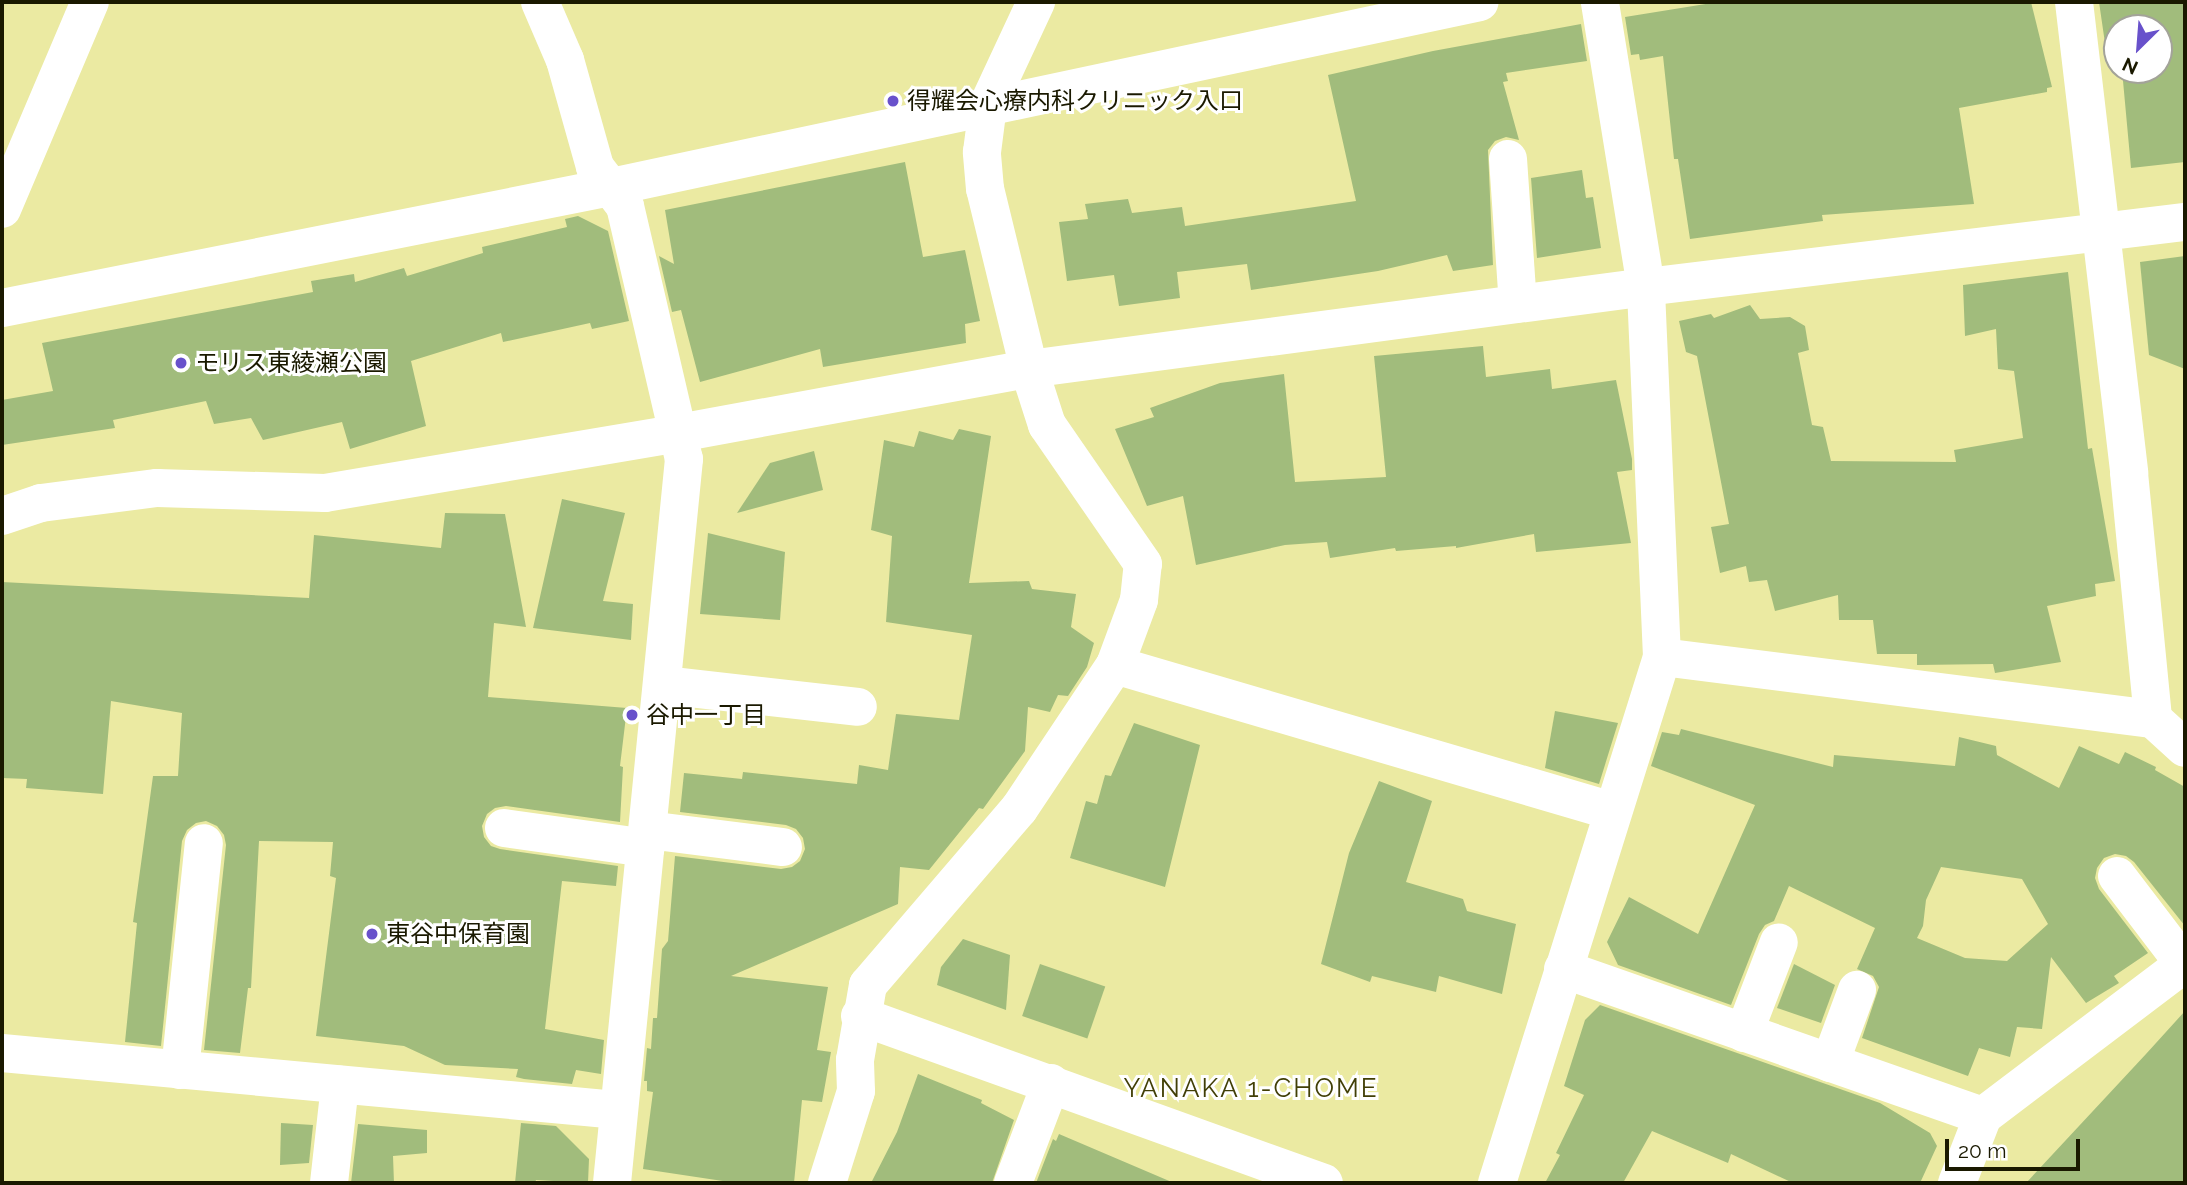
<!DOCTYPE html>
<meta charset="utf-8">
<style>
body{margin:0}
#map{position:relative;width:2187px;height:1185px;overflow:hidden;background:#ebeaa2;font-family:Raleway,"Noto Sans JP",sans-serif}
div>[style]{position:absolute}
.building>*{inset:0;background:#a1bc7c;transform-origin:0 0}
.minor>*{height:38px;margin:-19px;padding:0 19px;transform-origin:19px;border-radius:19px;background:#fff}
.dots>*{width:19px;height:19px;translate:-50% -50%;box-sizing:border-box;border:4px solid #fff;border-radius:50%}
span{translate:-50% -50%;white-space:nowrap;text-align:center;line-height:1.15;-webkit-text-stroke:6px #fff;paint-order:stroke}
.poi-label{font-size:24px;color:#1a1900}
.left{translate:0 -50%;text-align:left}
.neighbourhood-label{font-size:26px;color:#413f06;letter-spacing:2px}
.frame{position:absolute;inset:0;border:4px solid #1a1900;pointer-events:none}
.north{position:absolute;left:2103px;top:14px;width:70px;height:70px;box-sizing:border-box;background:#fff;border:2px solid #a3a399;border-radius:50%;rotate:205deg;font-size:19px;font-weight:700;line-height:28px;text-align:center;color:#1a1900}
.north::after{content:'';display:block;margin:auto;width:24px;height:32px;background:#6851cb;clip-path:polygon(50% 0,100% 100%,50% 72%,0 100%)}
.scale{position:absolute;left:1945px;top:1139px;width:135px;height:32px;box-sizing:border-box;border:4px solid #1a1900;border-top:0;padding-left:9px;font-size:21px;line-height:24px;white-space:nowrap;color:#1a1900;-webkit-text-stroke:5px #fff;paint-order:stroke}
</style>
<div id="map">
<div class="building">
<i style="clip-path:polygon(1718px 2px,2031px 2px,2052px 87px,2047px 88px,2047px 92px,1959px 108px,1974px 204px,1822px 215px,1823px 221px,1690px 239px,1678px 159px,1674px 159px,1663px 56px,1640px 60px,1639px 54px,1631px 55px,1625px 17px)"></i>
<i style="clip-path:polygon(2099px 2px,2185px 2px,2185px 162px,2131px 168px,2122px 70px,2159px 70px,2159px 28px,2117px 28px,2117px 48px,2106px 50px)"></i>
<i style="clip-path:polygon(1581px 24px,1587px 61px,1506px 73px,1508px 81px,1503px 82px,1519px 140px,1506px 137px,1495px 141px,1488px 150px,1493px 265px,1453px 271px,1447px 255px,1378px 271px,1251px 290px,1247px 264px,1177px 272px,1180px 298px,1119px 306px,1114px 275px,1067px 281px,1059px 222px,1088px 219px,1085px 204px,1128px 199px,1132px 213px,1182px 207px,1185px 226px,1356px 201px,1328px 75px,1433px 51px)"></i>
<i style="clip-path:polygon(905px 162px,923px 257px,965px 250px,980px 321px,965px 324px,966px 343px,823px 367px,820px 349px,700px 382px,681px 310px,672px 312px,659px 256px,674px 264px,665px 210px)"></i>
<i style="clip-path:polygon(1582px 170px,1586px 198px,1593px 197px,1601px 248px,1537px 258px,1531px 178px)"></i>
<i style="clip-path:polygon(578px 216px,608px 231px,629px 321px,592px 329px,590px 323px,503px 342px,501px 333px,411px 361px,426px 426px,350px 449px,342px 422px,263px 440px,251px 418px,214px 424px,206px 401px,113px 420px,115px 428px,2px 445px,2px 400px,53px 391px,42px 343px,313px 292px,311px 281px,354px 274px,355px 282px,404px 268px,407px 276px,483px 253px,482px 247px,567px 227px,565px 219px)"></i>
<i style="clip-path:polygon(2185px 256px,2185px 369px,2149px 355px,2140px 262px)"></i>
<i style="clip-path:polygon(2068px 272px,2088px 449px,2092px 448px,2115px 581px,2095px 584px,2096px 596px,2047px 606px,2061px 662px,1995px 673px,1993px 664px,1917px 665px,1917px 654px,1877px 654px,1873px 620px,1839px 620px,1838px 595px,1775px 611px,1767px 580px,1749px 582px,1746px 566px,1720px 573px,1711px 527px,1729px 524px,1697px 356px,1686px 352px,1679px 321px,1711px 314px,1714px 318px,1750px 305px,1760px 319px,1790px 317px,1805px 326px,1809px 350px,1798px 353px,1812px 425px,1823px 427px,1831px 461px,1956px 462px,1954px 450px,2023px 438px,2014px 371px,1998px 369px,1996px 329px,1965px 336px,1963px 285px)"></i>
<i style="clip-path:polygon(1483px 346px,1486px 377px,1550px 369px,1552px 389px,1616px 380px,1632px 459px,1632px 470px,1617px 472px,1631px 543px,1536px 552px,1534px 534px,1456px 548px,1456px 546px,1396px 551px,1395px 548px,1330px 558px,1327px 542px,1285px 545px,1196px 565px,1183px 496px,1147px 506px,1115px 429px,1154px 417px,1150px 408px,1220px 383px,1284px 374px,1295px 482px,1386px 477px,1374px 356px)"></i>
<i style="clip-path:polygon(959px 429px,991px 436px,969px 583px,1029px 581px,1032px 589px,1076px 594px,1071px 627px,1094px 643px,1087px 667px,1068px 696px,1058px 695px,1050px 712px,1028px 707px,1025px 751px,983px 809px,979px 808px,929px 870px,900px 867px,898px 904px,731px 976px,828px 987px,817px 1050px,831px 1052px,822px 1102px,802px 1100px,794px 1183px,736px 1183px,643px 1169px,653px 1092px,647px 1091px,647px 1081px,644px 1081px,647px 1048px,651px 1049px,653px 1018px,657px 1018px,662px 949px,668px 941px,675px 856px,781px 869px,792px 867px,800px 861px,805px 849px,803px 838px,796px 829px,786px 825px,680px 812px,684px 773px,742px 779px,743px 772px,857px 784px,859px 765px,888px 770px,896px 714px,959px 720px,972px 635px,886px 622px,892px 536px,871px 530px,884px 440px,914px 447px,919px 431px,953px 440px)"></i>
<i style="clip-path:polygon(814px 451px,823px 490px,737px 513px,770px 463px)"></i>
<i style="clip-path:polygon(562px 499px,625px 513px,603px 601px,633px 604px,631px 640px,533px 628px)"></i>
<i style="clip-path:polygon(445px 513px,505px 514px,526px 627px,494px 623px,488px 697px,627px 708px,620px 766px,623px 767px,620px 822px,506px 806px,495px 808px,487px 814px,482px 826px,484px 837px,491px 846px,500px 849px,618px 866px,616px 886px,562px 881px,545px 1029px,604px 1040px,601px 1074px,576px 1070px,572px 1084px,524px 1079px,516px 1077px,518px 1069px,445px 1065px,404px 1046px,316px 1036px,336px 878px,330px 876px,333px 842px,259px 841px,251px 988px,248px 988px,240px 1053px,204px 1050px,226px 845px,224px 835px,217px 826px,206px 821px,196px 823px,187px 830px,182px 841px,161px 1046px,125px 1042px,137px 923px,133px 922px,153px 776px,178px 776px,182px 713px,111px 701px,103px 794px,26px 788px,27px 779px,2px 778px,2px 582px,309px 598px,314px 535px,441px 548px)"></i>
<i style="clip-path:polygon(708px 533px,785px 552px,780px 620px,700px 614px)"></i>
<i style="clip-path:polygon(1555px 711px,1618px 723px,1599px 784px,1545px 768px)"></i>
<i style="clip-path:polygon(1134px 723px,1200px 745px,1165px 887px,1070px 858px,1086px 801px,1097px 804px,1105px 775px,1111px 776px)"></i>
<i style="clip-path:polygon(evenodd,1681px 729px,1833px 767px,1834px 755px,1955px 766px,1959px 737px,1996px 746px,1997px 755px,2059px 788px,2079px 746px,2119px 764px,2125px 752px,2156px 767px,2155px 770px,2185px 787px,2185px 926px,2134px 862px,2126px 856px,2115px 854px,2104px 858px,2097px 868px,2095px 878px,2099px 889px,2148px 953px,2114px 976px,2119px 983px,2086px 1003px,2051px 957px,2042px 1029px,2017px 1027px,2010px 1057px,1979px 1048px,1968px 1076px,1862px 1038px,1879px 987px,1873px 976px,1857px 969px,1875px 928px,1789px 886px,1774px 921px,1765px 925px,1759px 934px,1731px 1005px,1618px 965px,1607px 942px,1629px 897px,1698px 934px,1755px 805px,1651px 766px,1662px 732px,1679px 735px,1681px 729px,1941px 867px,2022px 879px,2048px 924px,2007px 961px,1965px 958px,1917px 938px,1923px 926px,1926px 900px,1941px 867px)"></i>
<i style="clip-path:polygon(1379px 781px,1432px 801px,1406px 882px,1463px 899px,1467px 911px,1516px 924px,1502px 994px,1439px 976px,1436px 992px,1372px 976px,1370px 982px,1321px 964px,1349px 853px)"></i>
<i style="clip-path:polygon(963px 939px,1010px 955px,1006px 1010px,937px 985px,941px 967px)"></i>
<i style="left:1040px;top:964px;width:69px;height:55px;rotate:19deg"></i>
<i style="clip-path:polygon(1794px 964px,1835px 985px,1821px 1023px,1777px 1008px)"></i>
<i style="clip-path:polygon(1600px 1005px,1880px 1103px,1930px 1133px,1937px 1146px,1920px 1183px,1793px 1183px,1731px 1154px,1728px 1163px,1652px 1131px,1623px 1183px,1545px 1183px,1560px 1155px,1556px 1153px,1584px 1095px,1564px 1086px,1585px 1020px)"></i>
<i style="clip-path:polygon(2185px 1011px,2185px 1183px,2026px 1183px,2146px 1054px)"></i>
<i style="clip-path:polygon(918px 1074px,982px 1100px,981px 1103px,1014px 1120px,992px 1183px,871px 1183px,897px 1132px)"></i>
<i style="clip-path:polygon(281px 1123px,313px 1125px,309px 1163px,280px 1165px)"></i>
<i style="clip-path:polygon(521px 1123px,556px 1126px,589px 1159px,588px 1183px,536px 1180px,535px 1183px,515px 1183px)"></i>
<i style="clip-path:polygon(358px 1124px,427px 1130px,427px 1153px,393px 1156px,394px 1183px,351px 1183px)"></i>
<i style="clip-path:polygon(1059px 1134px,1174px 1183px,1036px 1183px,1053px 1139px,1056px 1141px)"></i>
</div>
<div class="minor">
<i style="left:540px;top:2px;width:63px;rotate:66.7deg"></i>
<i style="left:565px;top:60px;width:111px;rotate:74.3deg"></i>
<i style="left:595px;top:167px;width:49px;rotate:52.4deg"></i>
<i style="left:625px;top:206px;width:260px;rotate:76.9deg"></i>
<i style="left:684px;top:459px;width:728px;rotate:95.68deg"></i>
<i style="left:2074px;top:2px;width:474px;rotate:83.3deg"></i>
<i style="left:2129px;top:473px;width:247px;rotate:84.4deg"></i>
<i style="left:1508px;top:159px;width:145px;rotate:86.1deg"></i>
<i style="left:2px;top:209px;width:225px;rotate:-67deg"></i>
<i style="left:2px;top:308px;width:621px;rotate:-11.24deg"></i>
<i style="left:611px;top:187px;width:888px;rotate:-12.02deg"></i>
<i style="left:2px;top:516px;width:41px;rotate:-18.4deg"></i>
<i style="left:41px;top:503px;width:117px;rotate:-7.4deg"></i>
<i style="left:157px;top:488px;width:168px;rotate:1.7deg"></i>
<i style="left:325px;top:493px;width:359px;rotate:-9.6deg"></i>
<i style="left:679px;top:433px;width:356px;rotate:-10.4deg"></i>
<i style="left:1029px;top:369px;width:622px;rotate:-7.57deg"></i>
<i style="left:1646px;top:287px;width:543px;rotate:-6.88deg"></i>
<i style="left:1662px;top:657px;width:495px;rotate:7.2deg"></i>
<i style="left:2153px;top:719px;width:43px;rotate:42.2deg"></i>
<i style="left:1115px;top:665px;width:518px;rotate:16.37deg"></i>
<i style="left:663px;top:685px;width:196px;rotate:6.4deg"></i>
<i style="left:504px;top:828px;width:143px;rotate:8deg"></i>
<i style="left:648px;top:830px;width:136px;rotate:7.2deg"></i>
<i style="left:2117px;top:876px;width:111px;rotate:52.7deg"></i>
<i style="left:1563px;top:969px;width:445px;rotate:19.3deg"></i>
<i style="left:860px;top:1016px;width:493px;rotate:19.8deg"></i>
<i style="left:1744px;top:1033px;width:97px;rotate:-69deg"></i>
<i style="left:2px;top:1053px;width:619px;rotate:5.29deg"></i>
<i style="left:1830px;top:1063px;width:78px;rotate:-69.7deg"></i>
<i style="left:180px;top:1070px;width:228px;rotate:-84deg"></i>
<i style="left:329px;top:1183px;width:99px;rotate:-83.6deg"></i>
<i style="left:827px;top:1183px;width:96px;rotate:-72.5deg"></i>
<i style="left:856px;top:1091px;width:31px;rotate:-92deg"></i>
<i style="left:855px;top:1060px;width:76px;rotate:-80.2deg"></i>
<i style="left:868px;top:985px;width:232px;rotate:-49.4deg"></i>
<i style="left:1019px;top:809px;width:173px;rotate:-56.3deg"></i>
<i style="left:1115px;top:665px;width:69px;rotate:-69.7deg"></i>
<i style="left:1139px;top:600px;width:36px;rotate:-84deg"></i>
<i style="left:1143px;top:564px;width:169px;rotate:-124.6deg"></i>
<i style="left:1047px;top:425px;width:59px;rotate:-107.8deg"></i>
<i style="left:1029px;top:369px;width:185px;rotate:-103.7deg"></i>
<i style="left:985px;top:189px;width:37px;rotate:-95deg"></i>
<i style="left:982px;top:152px;width:47px;rotate:-82.7deg"></i>
<i style="left:988px;top:105px;width:114px;rotate:-65deg"></i>
<i style="left:1013px;top:1183px;width:107px;rotate:-69.2deg"></i>
<i style="left:1497px;top:1183px;width:551px;rotate:-72.58deg"></i>
<i style="left:1662px;top:657px;width:370px;rotate:-92.5deg"></i>
<i style="left:1646px;top:287px;width:289px;rotate:-99.2deg"></i>
<i style="left:1957px;top:1183px;width:72px;rotate:-68.8deg"></i>
<i style="left:1983px;top:1116px;width:253px;rotate:-37.1deg"></i>
</div>
<div class="dots">
<i style="left:893px;top:101px;background:#6851cb"></i>
<i style="left:181px;top:363px;background:#6851cb"></i>
<i style="left:632px;top:715px;background:#6851cb"></i>
<i style="left:372px;top:934px;background:#6851cb"></i>
</div>
<div class="poi-label">
<span class="left" style="left:907px;top:101px">得耀会心療内科クリニック入口</span>
<span class="left" style="left:195px;top:363px">モリス東綾瀬公園</span>
<span class="left" style="left:646px;top:715px">谷中一丁目</span>
<span class="left" style="left:386px;top:934px">東谷中保育園</span>
</div>
<div class="neighbourhood-label">
<span style="left:1251px;top:1089px">YANAKA 1-CHOME</span>
</div>
<div class="frame"></div>
<div class="north">N</div>
<div class="scale">20 m</div>
</div>
